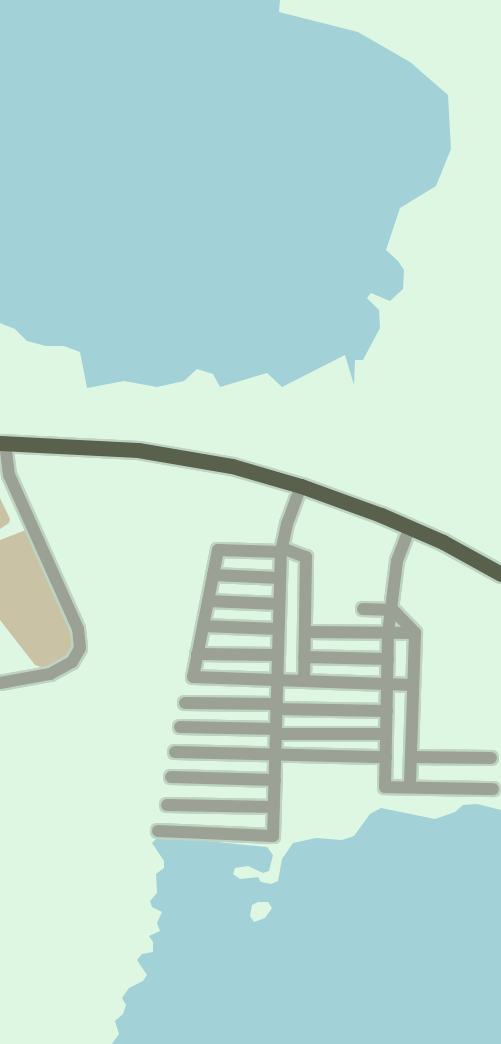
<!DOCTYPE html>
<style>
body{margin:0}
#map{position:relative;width:501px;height:1044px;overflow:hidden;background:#def7e3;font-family:Inter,sans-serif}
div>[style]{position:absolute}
.green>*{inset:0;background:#c9c2a4}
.water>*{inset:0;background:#a2d1d8}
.roads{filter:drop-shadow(2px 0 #bed4c3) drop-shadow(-2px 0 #bed4c3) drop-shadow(0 2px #bed4c3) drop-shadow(0 -2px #bed4c3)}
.minor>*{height:12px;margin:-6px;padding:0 6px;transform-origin:6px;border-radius:6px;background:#9ca195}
.major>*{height:15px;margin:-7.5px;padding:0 7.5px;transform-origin:7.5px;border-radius:7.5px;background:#59604c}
span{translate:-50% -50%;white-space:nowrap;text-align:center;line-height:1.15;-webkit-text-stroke:6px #fff;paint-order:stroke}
</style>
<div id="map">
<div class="green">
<i style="clip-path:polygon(0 498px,10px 519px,9px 523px,0 529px)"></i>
<i style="clip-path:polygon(26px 530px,74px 637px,73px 647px,68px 658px,47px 669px,35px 665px,0 620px,0 540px)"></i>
</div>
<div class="water">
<i style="clip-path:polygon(0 0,280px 0,279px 12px,358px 32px,410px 62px,448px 95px,451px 149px,436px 186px,400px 208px,386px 250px,398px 261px,404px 270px,403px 289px,390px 301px,371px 293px,367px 298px,379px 310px,380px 328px,363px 360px,355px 360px,354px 385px,345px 355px,282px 387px,267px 373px,220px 387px,213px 374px,197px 369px,184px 381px,157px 387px,124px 381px,87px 388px,80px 352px,64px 346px,46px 346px,27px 341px,15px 329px,0 323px)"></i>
<i style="clip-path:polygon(evenodd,477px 804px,501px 810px,501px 1044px,112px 1044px,119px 1034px,115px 1021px,123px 1014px,126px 1005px,122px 998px,129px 988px,143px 981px,147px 975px,137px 960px,142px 954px,153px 952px,153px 942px,149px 936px,160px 931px,157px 923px,162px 912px,152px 907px,150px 901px,157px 893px,156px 874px,164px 868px,164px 861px,152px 843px,159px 836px,267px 847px,273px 855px,269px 871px,263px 873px,248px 866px,235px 868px,233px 874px,240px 879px,258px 877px,261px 882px,271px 884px,278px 881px,282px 859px,293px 843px,316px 838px,342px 840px,354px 836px,370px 814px,381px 808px,435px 819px,455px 812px,463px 805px,477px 804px,258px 902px,268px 902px,272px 908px,265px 918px,254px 922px,250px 916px,252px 905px,258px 902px)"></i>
</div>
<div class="roads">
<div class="minor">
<i style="left:410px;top:527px;width:36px;rotate:111deg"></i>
<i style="left:397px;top:561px;width:73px;rotate:97.1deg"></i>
<i style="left:388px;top:633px;width:154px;rotate:91.1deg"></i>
<i style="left:385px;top:787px;width:108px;rotate:1.1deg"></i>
<i style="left:282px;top:548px;width:26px;rotate:21deg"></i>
<i style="left:306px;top:557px;width:123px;rotate:90.9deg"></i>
<i style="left:281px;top:552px;width:63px;rotate:-178.2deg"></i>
<i style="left:218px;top:550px;width:129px;rotate:101.1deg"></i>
<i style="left:193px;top:677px;width:220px;rotate:2.1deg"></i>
<i style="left:213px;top:575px;width:67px;rotate:2.6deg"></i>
<i style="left:208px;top:601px;width:71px;rotate:2.4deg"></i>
<i style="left:363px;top:609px;width:30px;rotate:2deg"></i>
<i style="left:393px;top:610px;width:32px;rotate:46deg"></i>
<i style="left:415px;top:633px;width:154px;rotate:91.9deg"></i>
<i style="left:203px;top:626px;width:75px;rotate:2.3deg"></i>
<i style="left:305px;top:632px;width:110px;rotate:0.5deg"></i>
<i style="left:197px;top:654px;width:81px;rotate:0.7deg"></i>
<i style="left:304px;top:657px;width:84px;rotate:1.4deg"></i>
<i style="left:0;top:683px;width:51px;rotate:-10.2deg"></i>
<i style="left:50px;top:674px;width:25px;rotate:-29deg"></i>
<i style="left:72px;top:662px;width:16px;rotate:-60deg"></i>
<i style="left:80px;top:648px;width:19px;rotate:-96deg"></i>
<i style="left:78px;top:629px;width:169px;rotate:-114.1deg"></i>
<i style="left:9px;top:475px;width:33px;rotate:-97deg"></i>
<i style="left:185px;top:703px;width:92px;rotate:0.6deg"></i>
<i style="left:276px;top:709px;width:111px;rotate:1deg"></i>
<i style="left:180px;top:727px;width:96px;rotate:1.2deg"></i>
<i style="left:276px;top:734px;width:110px"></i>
<i style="left:175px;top:752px;width:211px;rotate:1.4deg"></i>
<i style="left:411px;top:757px;width:80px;rotate:0.7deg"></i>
<i style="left:171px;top:777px;width:104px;rotate:1.7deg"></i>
<i style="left:167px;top:805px;width:107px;rotate:1.1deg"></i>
<i style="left:158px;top:831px;width:115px;rotate:2.5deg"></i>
<i style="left:273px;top:836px;width:284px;rotate:-88.4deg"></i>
<i style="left:281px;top:552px;width:29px;rotate:-78deg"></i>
<i style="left:287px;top:524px;width:40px;rotate:-69.8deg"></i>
</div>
<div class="major">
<i style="left:0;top:443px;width:138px;rotate:2.9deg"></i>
<i style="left:138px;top:450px;width:95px;rotate:9.7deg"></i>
<i style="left:232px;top:466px;width:72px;rotate:16.2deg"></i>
<i style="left:301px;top:486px;width:85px;rotate:19.9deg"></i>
<i style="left:381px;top:515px;width:68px;rotate:23.5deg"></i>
<i style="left:443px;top:542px;width:66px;rotate:28.9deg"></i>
</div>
</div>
</div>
